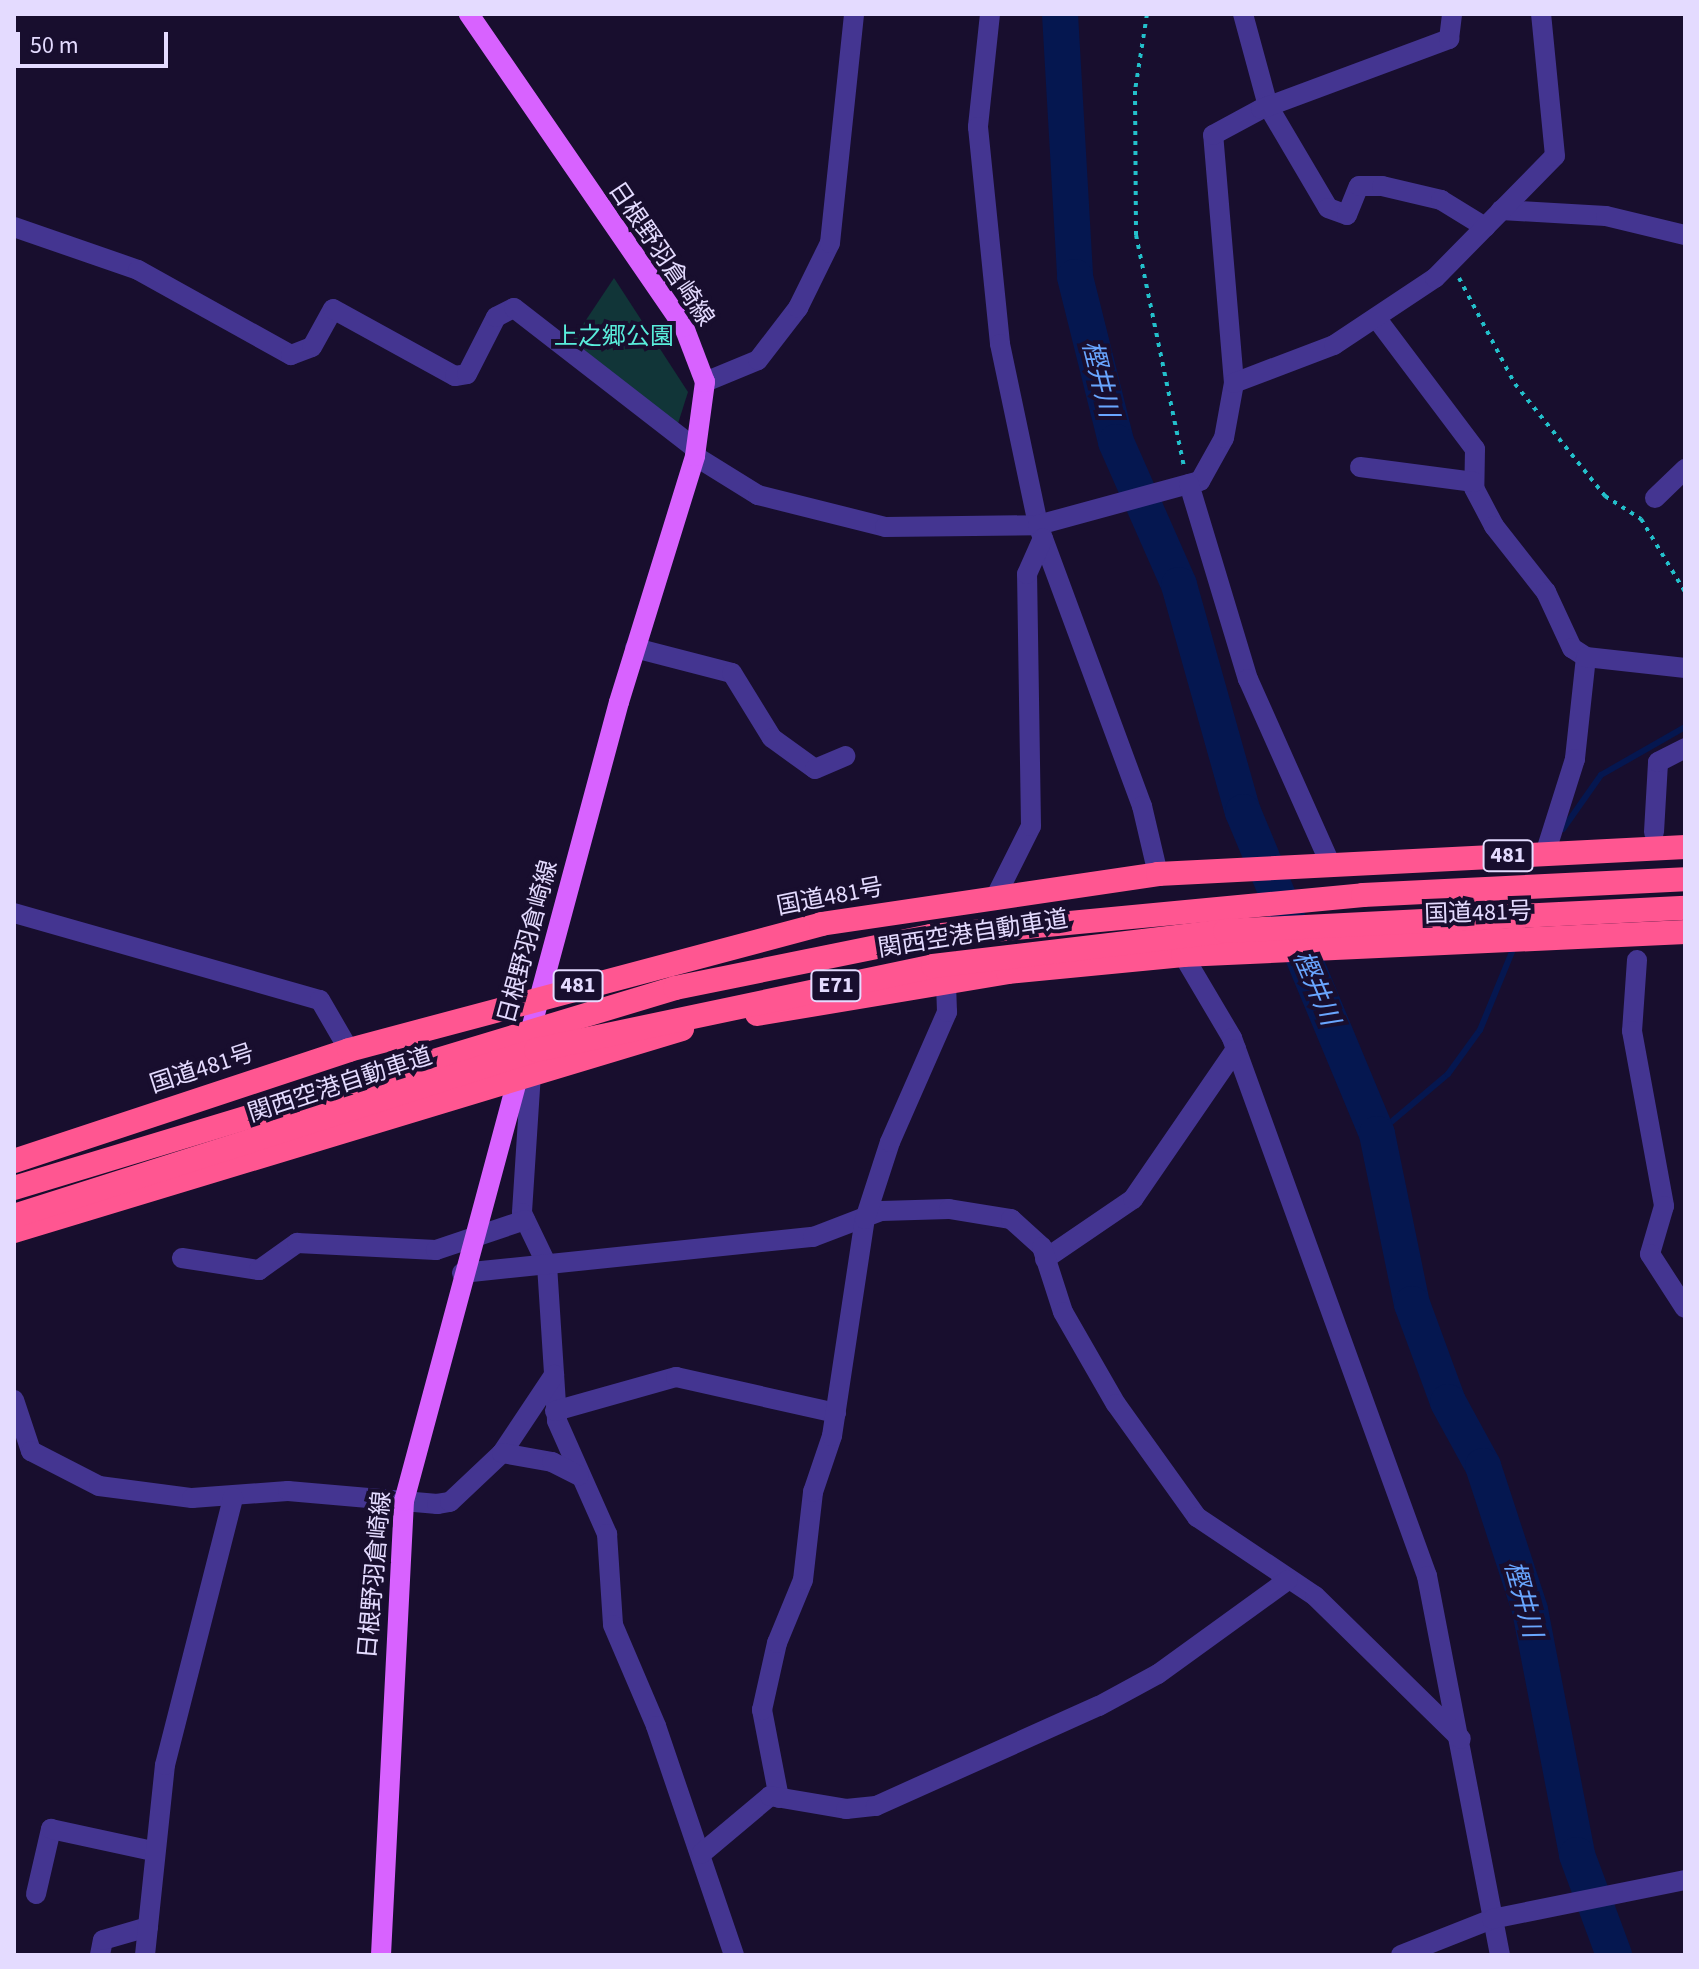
<!DOCTYPE html>
<meta charset="utf-8">
<style>
body{margin:0}
#map{position:relative;width:1699px;height:1969px;overflow:hidden;background:#180e2e;font-family:"Source Sans 3","Noto Sans JP",sans-serif}
div>[style]{position:absolute}
.green>*{inset:0;background:#113538}
.stream>*{height:6px;margin:-3px;padding:0 3px;transform-origin:3px;border-radius:3px;background:#051750}
.river>*{height:36px;margin:-18px;padding:0 18px;transform-origin:18px;border-radius:18px;background:#051750}
.path>*{height:4px;margin-top:-2px;transform-origin:0;background:repeating-linear-gradient(90deg,#23c0cb 0 4px,transparent 0 10px)}
.minor>*{height:20px;margin:-10px;padding:0 10px;transform-origin:10px;border-radius:10px;background:#443591}
.major>*{height:20px;margin:-10px;padding:0 10px;transform-origin:10px;border-radius:10px;background:#d862ff}
.highway>*{height:24px;margin:-12px;padding:0 12px;transform-origin:12px;border-radius:12px;background:#ff5691}
.highway-bridge>*{height:24px;margin:-12px;padding:0 12px;transform-origin:12px;border-radius:12px;background:#ff5691}
span{translate:-50% -50%;white-space:nowrap;text-align:center;line-height:1.15;-webkit-text-stroke:8px #180e2e;paint-order:stroke}
.shield-label span{padding:2px 6px;background:#180e2e;border:2px solid;border-radius:6px;-webkit-text-stroke-width:0}
.shield-label{font-size:22px;color:#e4dbff;font-weight:700}
.street-label{font-size:24px;color:#e4dbff}
.park-label{font-size:24px;color:#59eddb}
.water-label{font-size:26px;color:#69a6ff;font-style:italic}
.frame{position:absolute;inset:0;border:16px solid #e4dbff;pointer-events:none}
.scale{position:absolute;left:16px;top:32px;width:152px;height:36px;box-sizing:border-box;border:4px solid #e4dbff;border-top:0;padding-left:10px;font-size:24px;line-height:28px;white-space:nowrap;color:#e4dbff;-webkit-text-stroke:6px #180e2e;paint-order:stroke}
</style>
<div id="map">
<div class="green">
<i style="clip-path:polygon(614px 278px,688px 392px,675px 433px,570px 344px)"></i>
</div>
<div class="stream">
<i style="left:1563px;top:829px;width:66px;rotate:-54.9deg"></i>
<i style="left:1601px;top:775px;width:97px;rotate:-29.7deg"></i>
<i style="left:1377px;top:1134px;width:93px;rotate:-40.2deg"></i>
<i style="left:1448px;top:1074px;width:54px;rotate:-54deg"></i>
<i style="left:1480px;top:1030px;width:90px;rotate:-67.7deg"></i>
</div>
<div class="river">
<i style="left:1060px;top:14px;width:263px;rotate:86.7deg"></i>
<i style="left:1075px;top:277px;width:170px;rotate:76deg"></i>
<i style="left:1116px;top:442px;width:156px;rotate:66.2deg"></i>
<i style="left:1179px;top:585px;width:236px;rotate:74.3deg"></i>
<i style="left:1243px;top:812px;width:349px;rotate:67.4deg"></i>
<i style="left:1377px;top:1134px;width:174px;rotate:78.4deg"></i>
<i style="left:1412px;top:1304px;width:104px;rotate:69.8deg"></i>
<i style="left:1448px;top:1402px;width:73px;rotate:61.3deg"></i>
<i style="left:1483px;top:1466px;width:151px;rotate:71.9deg"></i>
<i style="left:1530px;top:1610px;width:249px;rotate:79.1deg"></i>
<i style="left:1577px;top:1855px;width:107px;rotate:69.7deg"></i>
</div>
<div class="path">
<i style="left:1147px;top:14px;width:78px;rotate:98.9deg"></i>
<i style="left:1135px;top:91px;width:144px;rotate:89.6deg"></i>
<i style="left:1136px;top:235px;width:236px;rotate:78.3deg"></i>
<i style="left:1459px;top:278px;width:120px;rotate:62.2deg"></i>
<i style="left:1515px;top:384px;width:144px;rotate:51.2deg"></i>
<i style="left:1605px;top:496px;width:43px;rotate:32.6deg"></i>
<i style="left:1641px;top:519px;width:85px;rotate:58.9deg"></i>
</div>
<div class="minor">
<i style="left:990px;top:14px;width:114px;rotate:96.1deg"></i>
<i style="left:978px;top:127px;width:218px;rotate:84.2deg"></i>
<i style="left:1000px;top:344px;width:185px;rotate:78.1deg"></i>
<i style="left:1038px;top:525px;width:300px;rotate:69.7deg"></i>
<i style="left:1142px;top:806px;width:70px;rotate:76.8deg"></i>
<i style="left:1243px;top:14px;width:95px;rotate:74.8deg"></i>
<i style="left:1268px;top:106px;width:118px;rotate:59.5deg"></i>
<i style="left:1328px;top:208px;width:20px;rotate:20deg"></i>
<i style="left:1347px;top:215px;width:31px;rotate:-68deg"></i>
<i style="left:1359px;top:186px;width:23px"></i>
<i style="left:1382px;top:186px;width:61px;rotate:13.3deg"></i>
<i style="left:1441px;top:200px;width:52px;rotate:31.5deg"></i>
<i style="left:1501px;top:210px;width:105px;rotate:3.3deg"></i>
<i style="left:1606px;top:216px;width:81px;rotate:13.5deg"></i>
<i style="left:14px;top:227px;width:131px;rotate:19.1deg"></i>
<i style="left:138px;top:270px;width:175px;rotate:29.1deg"></i>
<i style="left:291px;top:355px;width:22px;rotate:-21deg"></i>
<i style="left:312px;top:347px;width:43px;rotate:-61.1deg"></i>
<i style="left:333px;top:309px;width:139px;rotate:28.8deg"></i>
<i style="left:455px;top:376px;width:12px;rotate:-9deg"></i>
<i style="left:467px;top:374px;width:64px;rotate:-63deg"></i>
<i style="left:496px;top:317px;width:20px;rotate:-27deg"></i>
<i style="left:514px;top:308px;width:230px;rotate:37.8deg"></i>
<i style="left:1377px;top:319px;width:163px;rotate:53deg"></i>
<i style="left:1475px;top:449px;width:39px;rotate:91deg"></i>
<i style="left:1474px;top:488px;width:43px;rotate:62.2deg"></i>
<i style="left:1494px;top:526px;width:84px;rotate:51.8deg"></i>
<i style="left:1546px;top:592px;width:62px;rotate:65.1deg"></i>
<i style="left:1572px;top:648px;width:17px;rotate:33deg"></i>
<i style="left:1586px;top:657px;width:103px;rotate:96.2deg"></i>
<i style="left:1575px;top:759px;width:100px;rotate:107.5deg"></i>
<i style="left:705px;top:382px;width:57px;rotate:-22.5deg"></i>
<i style="left:758px;top:360px;width:66px;rotate:-52.4deg"></i>
<i style="left:798px;top:308px;width:72px;rotate:-63.8deg"></i>
<i style="left:830px;top:243px;width:230px;rotate:-84deg"></i>
<i style="left:1234px;top:383px;width:249px;rotate:-94.8deg"></i>
<i style="left:1213px;top:135px;width:55px;rotate:-28.4deg"></i>
<i style="left:1261px;top:109px;width:201px;rotate:-20.4deg"></i>
<i style="left:1449px;top:39px;width:25px;rotate:-83deg"></i>
<i style="left:695px;top:456px;width:74px;rotate:31.8deg"></i>
<i style="left:758px;top:495px;width:131px;rotate:14.1deg"></i>
<i style="left:885px;top:527px;width:153px;rotate:-0.7deg"></i>
<i style="left:1038px;top:525px;width:168px;rotate:-15.2deg"></i>
<i style="left:1200px;top:481px;width:49px;rotate:-60.8deg"></i>
<i style="left:1224px;top:438px;width:56px;rotate:-79.7deg"></i>
<i style="left:1234px;top:383px;width:107px;rotate:-20.8deg"></i>
<i style="left:1334px;top:345px;width:121px;rotate:-33.6deg"></i>
<i style="left:1435px;top:278px;width:171px;rotate:-45.5deg"></i>
<i style="left:1555px;top:156px;width:143px;rotate:-95.6deg"></i>
<i style="left:1360px;top:467px;width:115px;rotate:7.5deg"></i>
<i style="left:1189px;top:484px;width:204px;rotate:73.2deg"></i>
<i style="left:1248px;top:679px;width:204px;rotate:66deg"></i>
<i style="left:1655px;top:498px;width:42px;rotate:-44deg"></i>
<i style="left:635px;top:648px;width:100px;rotate:14.5deg"></i>
<i style="left:732px;top:673px;width:76px;rotate:58.4deg"></i>
<i style="left:772px;top:738px;width:53px;rotate:35.8deg"></i>
<i style="left:815px;top:769px;width:33px;rotate:-23deg"></i>
<i style="left:1586px;top:657px;width:100px;rotate:6.3deg"></i>
<i style="left:1654px;top:832px;width:70px;rotate:-86.7deg"></i>
<i style="left:1658px;top:762px;width:30px;rotate:-27deg"></i>
<i style="left:995px;top:898px;width:80px;rotate:-63.4deg"></i>
<i style="left:1031px;top:826px;width:252px;rotate:-90.9deg"></i>
<i style="left:1027px;top:574px;width:39px;rotate:-66deg"></i>
<i style="left:14px;top:913px;width:318px;rotate:15.9deg"></i>
<i style="left:320px;top:1000px;width:58px;rotate:59.9deg"></i>
<i style="left:1183px;top:955px;width:96px;rotate:59.4deg"></i>
<i style="left:1232px;top:1038px;width:572px;rotate:70.08deg"></i>
<i style="left:1427px;top:1576px;width:386px;rotate:79.1deg"></i>
<i style="left:1637px;top:960px;width:71px;rotate:94deg"></i>
<i style="left:1632px;top:1031px;width:178px;rotate:79.6deg"></i>
<i style="left:1664px;top:1206px;width:50px;rotate:106.3deg"></i>
<i style="left:1650px;top:1254px;width:64px;rotate:57.1deg"></i>
<i style="left:531px;top:1073px;width:140px;rotate:93.7deg"></i>
<i style="left:522px;top:1213px;width:58px;rotate:64.3deg"></i>
<i style="left:547px;top:1265px;width:156px;rotate:86.3deg"></i>
<i style="left:557px;top:1421px;width:124px;rotate:66.1deg"></i>
<i style="left:607px;top:1534px;width:91px;rotate:86.2deg"></i>
<i style="left:613px;top:1625px;width:110px;rotate:66.9deg"></i>
<i style="left:656px;top:1726px;width:242px;rotate:71.2deg"></i>
<i style="left:182px;top:1258px;width:78px;rotate:8.9deg"></i>
<i style="left:259px;top:1270px;width:47px;rotate:-35.4deg"></i>
<i style="left:297px;top:1243px;width:139px;rotate:2.9deg"></i>
<i style="left:436px;top:1250px;width:94px;rotate:-18.6deg"></i>
<i style="left:1045px;top:1259px;width:107px;rotate:-34.3deg"></i>
<i style="left:1133px;top:1199px;width:182px;rotate:-55.5deg"></i>
<i style="left:462px;top:1273px;width:353px;rotate:-5.9deg"></i>
<i style="left:813px;top:1237px;width:73px;rotate:-20.9deg"></i>
<i style="left:881px;top:1211px;width:68px;rotate:-1.7deg"></i>
<i style="left:949px;top:1209px;width:63px;rotate:9.2deg"></i>
<i style="left:1011px;top:1219px;width:42px;rotate:42.1deg"></i>
<i style="left:1042px;top:1247px;width:68px;rotate:72.1deg"></i>
<i style="left:1063px;top:1312px;width:106px;rotate:60.1deg"></i>
<i style="left:1116px;top:1404px;width:139px;rotate:54.4deg"></i>
<i style="left:1197px;top:1517px;width:142px;rotate:33.8deg"></i>
<i style="left:1315px;top:1596px;width:204px;rotate:44.4deg"></i>
<i style="left:14px;top:1400px;width:54px;rotate:71.6deg"></i>
<i style="left:31px;top:1451px;width:76px;rotate:27.2deg"></i>
<i style="left:99px;top:1486px;width:94px;rotate:7.4deg"></i>
<i style="left:192px;top:1498px;width:96px;rotate:-4.2deg"></i>
<i style="left:288px;top:1491px;width:150px;rotate:5deg"></i>
<i style="left:437px;top:1504px;width:13px;rotate:-9deg"></i>
<i style="left:450px;top:1502px;width:71px;rotate:-43.3deg"></i>
<i style="left:502px;top:1453px;width:94px;rotate:-56.3deg"></i>
<i style="left:555px;top:1411px;width:126px;rotate:-15.7deg"></i>
<i style="left:676px;top:1377px;width:164px;rotate:12.7deg"></i>
<i style="left:502px;top:1453px;width:51px;rotate:10.2deg"></i>
<i style="left:552px;top:1462px;width:30px;rotate:27deg"></i>
<i style="left:779px;top:1798px;width:90px;rotate:-100.9deg"></i>
<i style="left:762px;top:1710px;width:69px;rotate:-77.4deg"></i>
<i style="left:777px;top:1643px;width:68px;rotate:-67.6deg"></i>
<i style="left:803px;top:1580px;width:89px;rotate:-83.5deg"></i>
<i style="left:813px;top:1492px;width:59px;rotate:-71.3deg"></i>
<i style="left:832px;top:1436px;width:219px;rotate:-81.4deg"></i>
<i style="left:865px;top:1219px;width:81px;rotate:-72deg"></i>
<i style="left:890px;top:1142px;width:142px;rotate:-66.3deg"></i>
<i style="left:947px;top:1012px;width:31px;rotate:-92deg"></i>
<i style="left:701px;top:1854px;width:90px;rotate:-40deg"></i>
<i style="left:770px;top:1796px;width:77px;rotate:9.7deg"></i>
<i style="left:846px;top:1809px;width:30px;rotate:-6deg"></i>
<i style="left:876px;top:1806px;width:244px;rotate:-24.2deg"></i>
<i style="left:1099px;top:1706px;width:67px;rotate:-28.5deg"></i>
<i style="left:1158px;top:1674px;width:160px;rotate:-35.9deg"></i>
<i style="left:36px;top:1894px;width:67px;rotate:-77deg"></i>
<i style="left:51px;top:1829px;width:104px;rotate:12.2deg"></i>
<i style="left:100px;top:1955px;width:15px;rotate:-79deg"></i>
<i style="left:103px;top:1940px;width:47px;rotate:-16.1deg"></i>
<i style="left:145px;top:1955px;width:191px;rotate:-84deg"></i>
<i style="left:165px;top:1765px;width:276px;rotate:-75.7deg"></i>
<i style="left:1401px;top:1955px;width:98px;rotate:-21.6deg"></i>
<i style="left:1492px;top:1919px;width:197px;rotate:-11.4deg"></i>
</div>
<div class="major">
<i style="left:381px;top:1955px;width:455px;rotate:-87.1deg"></i>
<i style="left:404px;top:1501px;width:827px;rotate:-74.94deg"></i>
<i style="left:619px;top:702px;width:257px;rotate:-72.8deg"></i>
<i style="left:695px;top:456px;width:75px;rotate:-82.3deg"></i>
<i style="left:705px;top:382px;width:59px;rotate:-110.9deg"></i>
<i style="left:684px;top:327px;width:380px;rotate:-124.5deg"></i>
</div>
<div class="highway">
<i style="left:757px;top:1014px;width:254px;rotate:-9.5deg"></i>
<i style="left:1008px;top:972px;width:176px;rotate:-5.5deg"></i>
<i style="left:1183px;top:955px;width:503px;rotate:-2.62deg"></i>
<i style="left:14px;top:1161px;width:353px;rotate:-18.3deg"></i>
<i style="left:349px;top:1050px;width:489px;rotate:-14.9deg"></i>
<i style="left:821px;top:924px;width:341px;rotate:-8.4deg"></i>
<i style="left:1158px;top:874px;width:528px;rotate:-2.93deg"></i>
<i style="left:14px;top:1231px;width:698px;rotate:-16.83deg"></i>
</div>
<div class="highway-bridge">
<i style="left:14px;top:1188px;width:691px;rotate:-16.83deg"></i>
<i style="left:675px;top:988px;width:261px;rotate:-11.5deg"></i>
<i style="left:931px;top:936px;width:434px;rotate:-5.4deg"></i>
<i style="left:1363px;top:895px;width:322px;rotate:-2.8deg"></i>
<i style="left:14px;top:1216px;width:548px;rotate:-17.64deg"></i>
<i style="left:536px;top:1050px;width:406px;rotate:-11.9deg"></i>
<i style="left:933px;top:966px;width:294px;rotate:-6.8deg"></i>
<i style="left:1225px;top:931px;width:461px;rotate:-2.9deg"></i>
</div>
<div class="shield-label">
<span style="left:1508px;top:856px">481</span>
<span style="left:578px;top:986px">481</span>
<span style="left:836px;top:986px">E71</span>
</div>
<div class="street-label">
<span style="left:661px;top:254px;rotate:56deg">日根野羽倉崎線</span>
<span style="left:830px;top:897px;rotate:-11deg">国道481号</span>
<span style="left:1478px;top:913px;rotate:-2deg">国道481号</span>
<span style="left:973px;top:934px;rotate:-9deg">関西空港自動車道</span>
<span style="left:528px;top:942px;rotate:-75deg">日根野羽倉崎線</span>
<span style="left:202px;top:1069px;rotate:-18deg">国道481号</span>
<span style="left:340px;top:1085px;rotate:-18deg">関西空港自動車道</span>
<span style="left:375px;top:1575px;rotate:-85deg">日根野羽倉崎線</span>
</div>
<div class="park-label">
<span style="left:614px;top:337px">上之郷公園</span>
</div>
<div class="water-label">
<span style="left:1100px;top:379px;rotate:76deg">樫井川</span>
<span style="left:1316px;top:988px;rotate:67deg">樫井川</span>
<span style="left:1523px;top:1599px;rotate:75deg">樫井川</span>
</div>
<div class="frame"></div>
<div class="scale">50 m</div>
</div>
